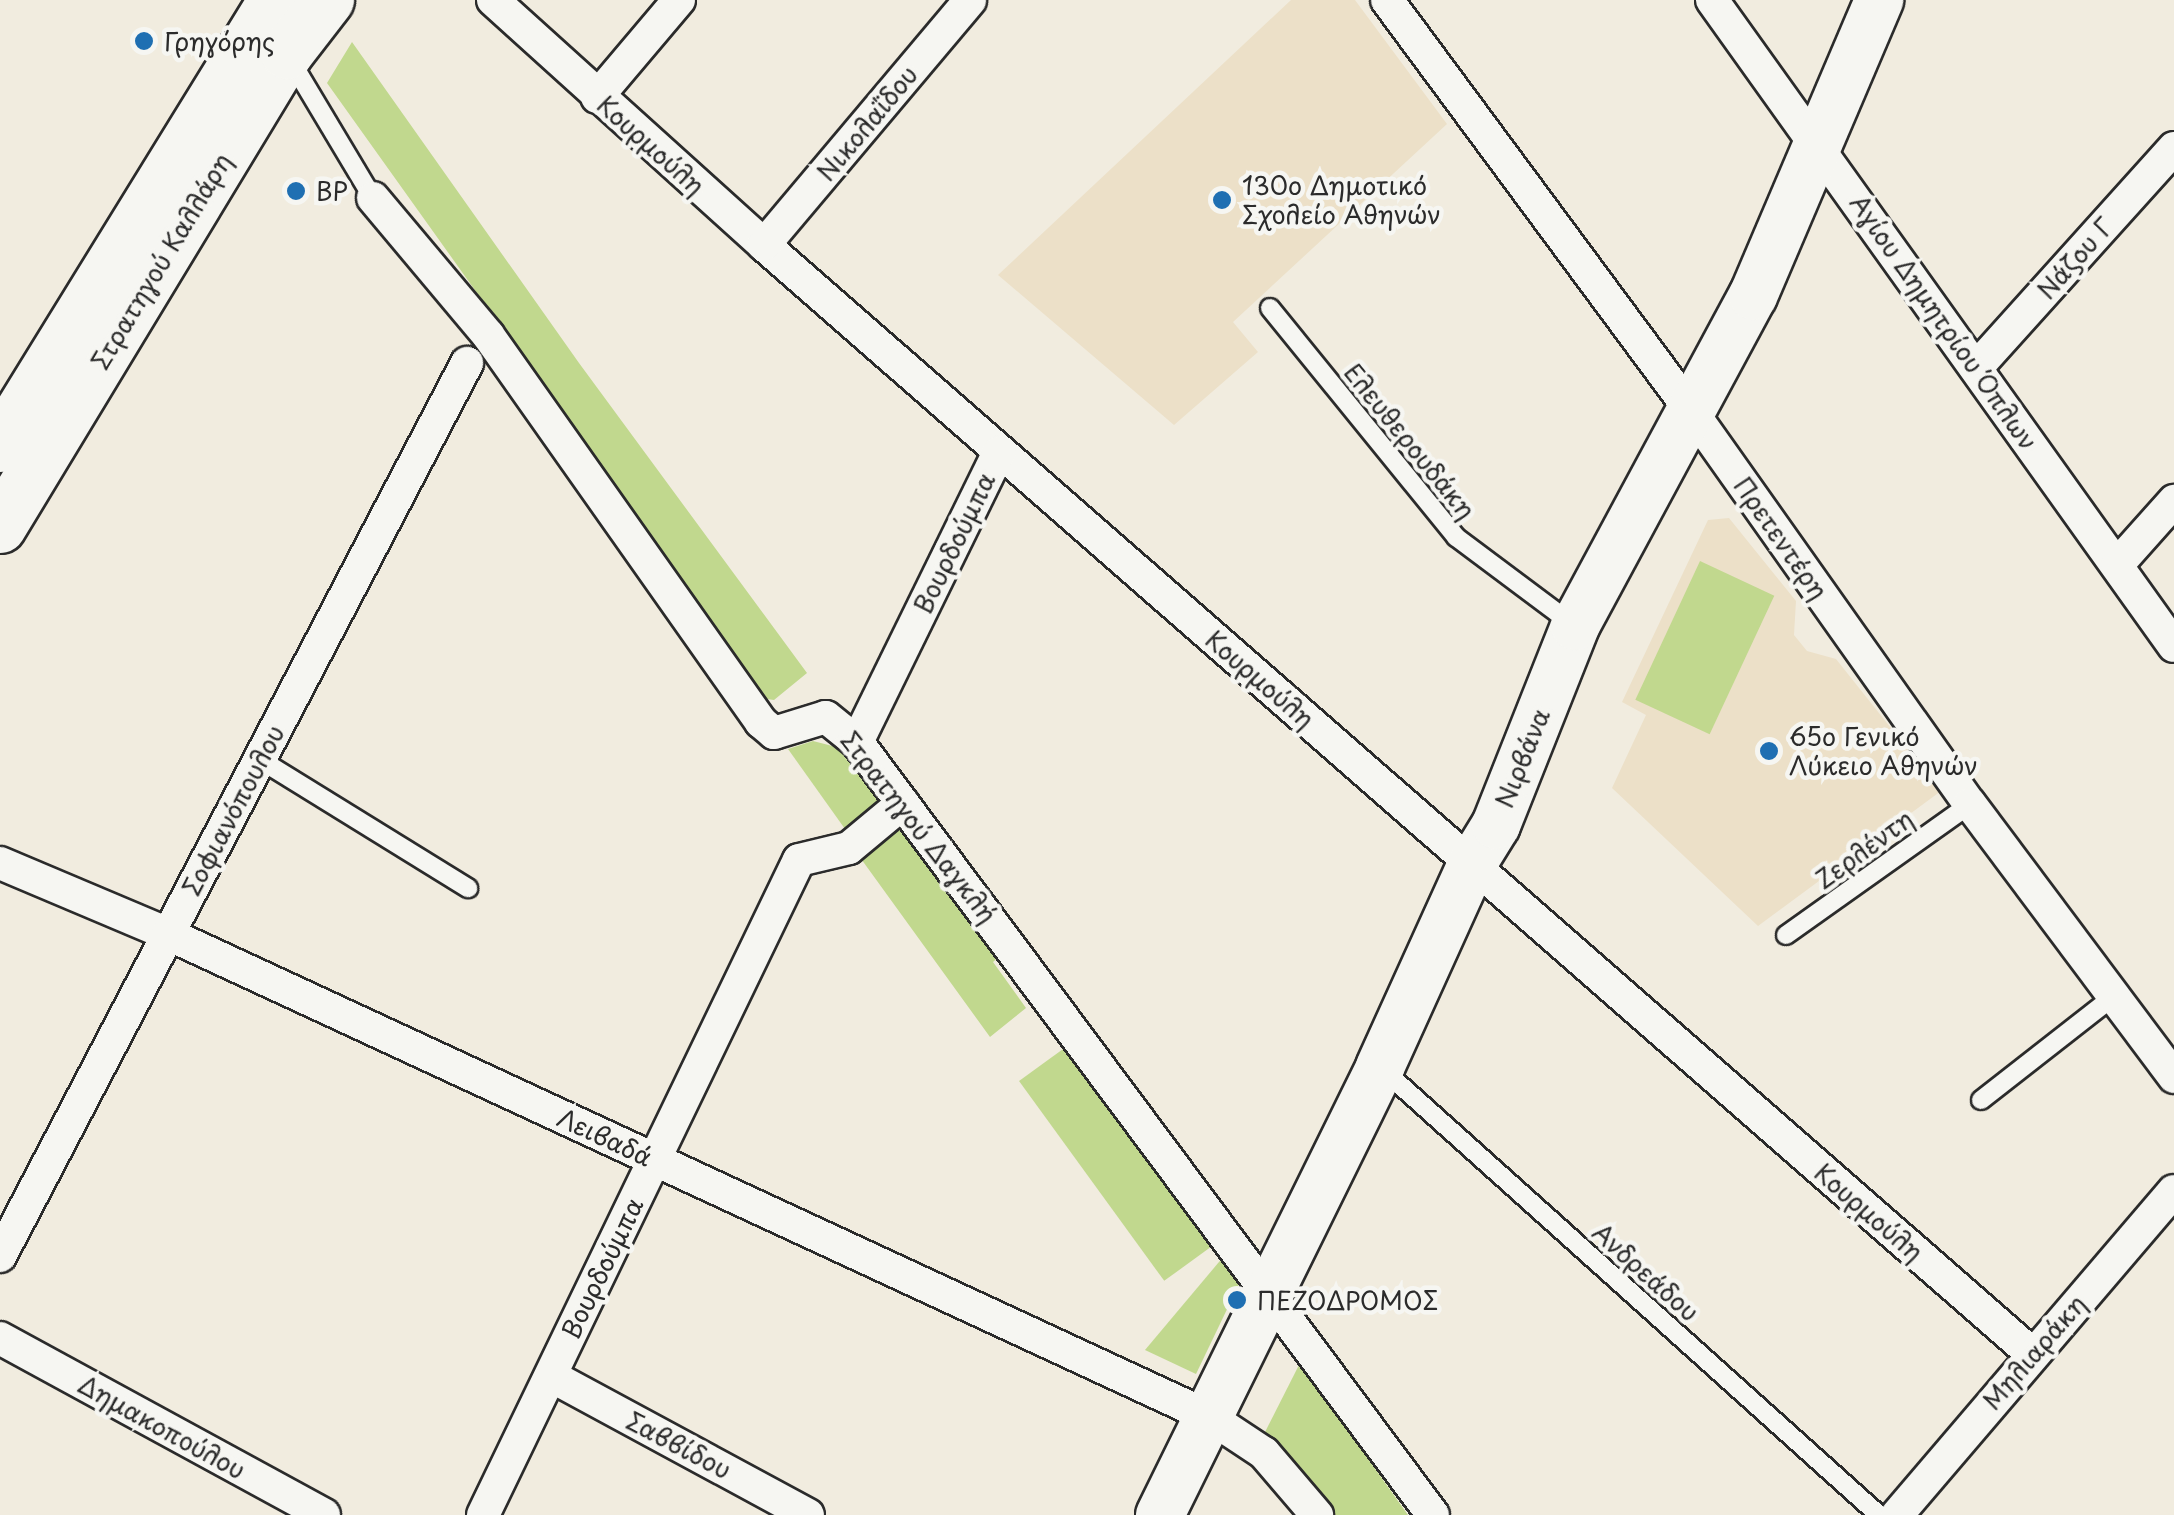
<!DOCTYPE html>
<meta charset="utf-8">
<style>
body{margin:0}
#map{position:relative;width:2174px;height:1515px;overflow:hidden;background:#f1ecdf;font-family:"Playpen Sans",sans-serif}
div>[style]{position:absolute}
.built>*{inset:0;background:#ece0c8}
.green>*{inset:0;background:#c1d88e;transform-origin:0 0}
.roads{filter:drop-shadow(2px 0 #2b2b2b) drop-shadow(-2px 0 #2b2b2b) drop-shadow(0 2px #2b2b2b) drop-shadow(0 -2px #2b2b2b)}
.lane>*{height:18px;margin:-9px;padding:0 9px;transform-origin:9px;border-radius:9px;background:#f6f6f2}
.street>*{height:32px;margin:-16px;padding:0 16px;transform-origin:16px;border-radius:16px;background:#f6f6f2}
.secondary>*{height:48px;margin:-24px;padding:0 24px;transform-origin:24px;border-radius:24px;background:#f6f6f2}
.primary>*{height:52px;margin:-26px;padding:0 26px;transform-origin:26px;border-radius:26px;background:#f6f6f2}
.dots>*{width:28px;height:28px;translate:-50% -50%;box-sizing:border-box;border:5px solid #f6f6f2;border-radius:50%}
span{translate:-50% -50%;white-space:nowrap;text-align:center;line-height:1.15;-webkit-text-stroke:9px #f6f6f2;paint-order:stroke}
.poi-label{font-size:25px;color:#2b2b2b}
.left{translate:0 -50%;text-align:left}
.street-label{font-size:25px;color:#2b2b2b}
</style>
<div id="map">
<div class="built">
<i style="clip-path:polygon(1291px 0,1355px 0,1447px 124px,1233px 322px,1258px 352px,1174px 425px,998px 275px)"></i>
<i style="clip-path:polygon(1729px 518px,1796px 601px,1794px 635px,1807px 651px,1836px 659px,1941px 791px,1758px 926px,1612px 788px,1646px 715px,1622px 702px,1708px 520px)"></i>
</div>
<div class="green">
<i style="clip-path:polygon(352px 42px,579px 363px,807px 673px,774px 700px,767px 699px,327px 83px)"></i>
<i style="left:1700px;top:561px;width:82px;height:153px;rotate:25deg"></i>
<i style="clip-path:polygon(813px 741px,844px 749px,890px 803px,850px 836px,788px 749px)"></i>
<i style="clip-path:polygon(904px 817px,1003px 953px,993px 962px,1026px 1008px,990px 1037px,859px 856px)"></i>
<i style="left:1070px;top:1044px;width:247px;height:63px;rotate:54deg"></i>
<i style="clip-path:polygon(1224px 1256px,1242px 1278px,1196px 1374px,1145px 1350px)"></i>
<i style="clip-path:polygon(1300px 1363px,1408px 1515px,1327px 1515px,1262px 1438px)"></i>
</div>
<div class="roads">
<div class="lane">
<i style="left:291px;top:61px;width:160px;rotate:59.1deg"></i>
<i style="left:1270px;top:308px;width:295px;rotate:50.9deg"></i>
<i style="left:1456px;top:537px;width:149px;rotate:36.8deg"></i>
<i style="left:259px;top:759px;width:246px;rotate:31.7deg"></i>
<i style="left:1786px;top:935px;width:226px;rotate:-35.4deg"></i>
<i style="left:1380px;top:1067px;width:671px;rotate:41.92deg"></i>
<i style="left:1981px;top:1100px;width:167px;rotate:-38deg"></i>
</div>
<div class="street">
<i style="left:493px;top:0;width:365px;rotate:42.1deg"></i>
<i style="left:764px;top:245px;width:1683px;rotate:41.17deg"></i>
<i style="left:1387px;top:0;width:513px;rotate:53.49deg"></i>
<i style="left:1692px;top:412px;width:481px;rotate:54.7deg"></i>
<i style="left:1970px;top:804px;width:341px;rotate:53.2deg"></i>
<i style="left:1712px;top:0;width:794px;rotate:54.43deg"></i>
<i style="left:597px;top:97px;width:127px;rotate:-49.8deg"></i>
<i style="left:373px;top:198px;width:179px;rotate:50deg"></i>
<i style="left:488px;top:335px;width:474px;rotate:54.8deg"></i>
<i style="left:761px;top:722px;width:17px;rotate:40deg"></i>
<i style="left:774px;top:733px;width:54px;rotate:-17.1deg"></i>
<i style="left:826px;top:717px;width:40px;rotate:39deg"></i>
<i style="left:857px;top:742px;width:964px;rotate:53.31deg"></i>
<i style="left:764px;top:245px;width:320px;rotate:-49.9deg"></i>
<i style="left:1976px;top:368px;width:296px;rotate:-48deg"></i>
<i style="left:2117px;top:565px;width:86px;rotate:-48.3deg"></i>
<i style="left:857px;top:742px;width:323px;rotate:-63.9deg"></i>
<i style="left:0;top:863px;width:182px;rotate:22.9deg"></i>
<i style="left:168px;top:934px;width:1146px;rotate:24.87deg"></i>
<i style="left:1208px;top:1416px;width:67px;rotate:33.5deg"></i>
<i style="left:1264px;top:1453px;width:82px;rotate:49.5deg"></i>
<i style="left:0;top:1256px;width:1008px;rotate:-62.39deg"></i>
<i style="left:0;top:1338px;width:369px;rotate:28.6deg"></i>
<i style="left:551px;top:1376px;width:292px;rotate:28.4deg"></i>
<i style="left:483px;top:1515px;width:727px;rotate:-64.25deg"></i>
<i style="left:799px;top:860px;width:51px;rotate:-13.5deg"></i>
<i style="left:849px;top:848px;width:70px;rotate:-39.8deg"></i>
<i style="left:1897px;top:1515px;width:426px;rotate:-49.5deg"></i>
</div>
<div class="secondary">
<i style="left:1160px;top:1515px;width:499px;rotate:-63.8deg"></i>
<i style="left:1380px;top:1067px;width:223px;rotate:-65.6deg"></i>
<i style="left:1472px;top:864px;width:46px;rotate:-58.4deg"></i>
<i style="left:1496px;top:825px;width:214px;rotate:-68.3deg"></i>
<i style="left:1575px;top:626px;width:375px;rotate:-61.7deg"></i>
<i style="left:1753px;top:296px;width:322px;rotate:-66.9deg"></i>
</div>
<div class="primary">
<i style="left:0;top:446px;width:524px;rotate:-58.34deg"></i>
<i style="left:0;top:527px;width:554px;rotate:-58.81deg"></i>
<i style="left:287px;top:53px;width:67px;rotate:-52.3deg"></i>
</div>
</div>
<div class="dots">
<i style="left:144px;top:41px;background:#1f6fb2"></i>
<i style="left:296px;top:191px;background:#1f6fb2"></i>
<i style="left:1222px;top:200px;background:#1f6fb2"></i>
<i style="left:1769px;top:751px;background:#1f6fb2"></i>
<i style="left:1237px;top:1300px;background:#1f6fb2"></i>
</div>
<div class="poi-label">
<span class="left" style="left:164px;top:41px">Γρηγόρης</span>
<span class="left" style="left:1242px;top:200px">130ο Δημοτικό<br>Σχολείο Αθηνών</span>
<span class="left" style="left:316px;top:191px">BP</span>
<span class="left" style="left:1789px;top:751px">65ο Γενικό<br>Λύκειο Αθηνών</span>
<span class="left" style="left:1257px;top:1300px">ΠΕΖΟΔΡΟΜΟΣ</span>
</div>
<div class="street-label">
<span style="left:867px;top:123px;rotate:-50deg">Νικολαΐδου</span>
<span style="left:651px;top:145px;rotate:42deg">Κουρμούλη</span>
<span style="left:2075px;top:258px;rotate:-48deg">Νάζου Γ</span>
<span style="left:161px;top:261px;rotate:-59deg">Στρατηγού Καλλάρη</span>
<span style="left:1944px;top:322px;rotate:55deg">Αγίου Δημητρίου Όπλων</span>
<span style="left:1410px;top:441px;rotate:51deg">Ελευθερουδάκη</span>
<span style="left:1781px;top:538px;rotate:55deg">Πρετεντέρη</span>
<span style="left:954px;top:543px;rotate:-64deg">Βουρδούμπα</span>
<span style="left:1260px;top:679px;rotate:41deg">Κουρμούλη</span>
<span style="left:1522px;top:758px;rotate:-68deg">Νιρβάνα</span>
<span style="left:233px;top:810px;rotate:-62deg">Σοφιανόπουλου</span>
<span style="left:919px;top:827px;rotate:52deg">Στρατηγού Δαγκλή</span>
<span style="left:1864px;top:849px;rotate:-36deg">Ζερλέντη</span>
<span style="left:605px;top:1137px;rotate:25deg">Λειβαδά</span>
<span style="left:1869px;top:1212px;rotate:41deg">Κουρμούλη</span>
<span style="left:602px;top:1268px;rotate:-64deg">Βουρδούμπα</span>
<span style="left:1646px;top:1272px;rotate:42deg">Ανδρεάδου</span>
<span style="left:2034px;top:1352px;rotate:-49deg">Μηλιαράκη</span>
<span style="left:162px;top:1427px;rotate:29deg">Δημακοπούλου</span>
<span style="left:679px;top:1445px;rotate:28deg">Σαββίδου</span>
</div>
</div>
